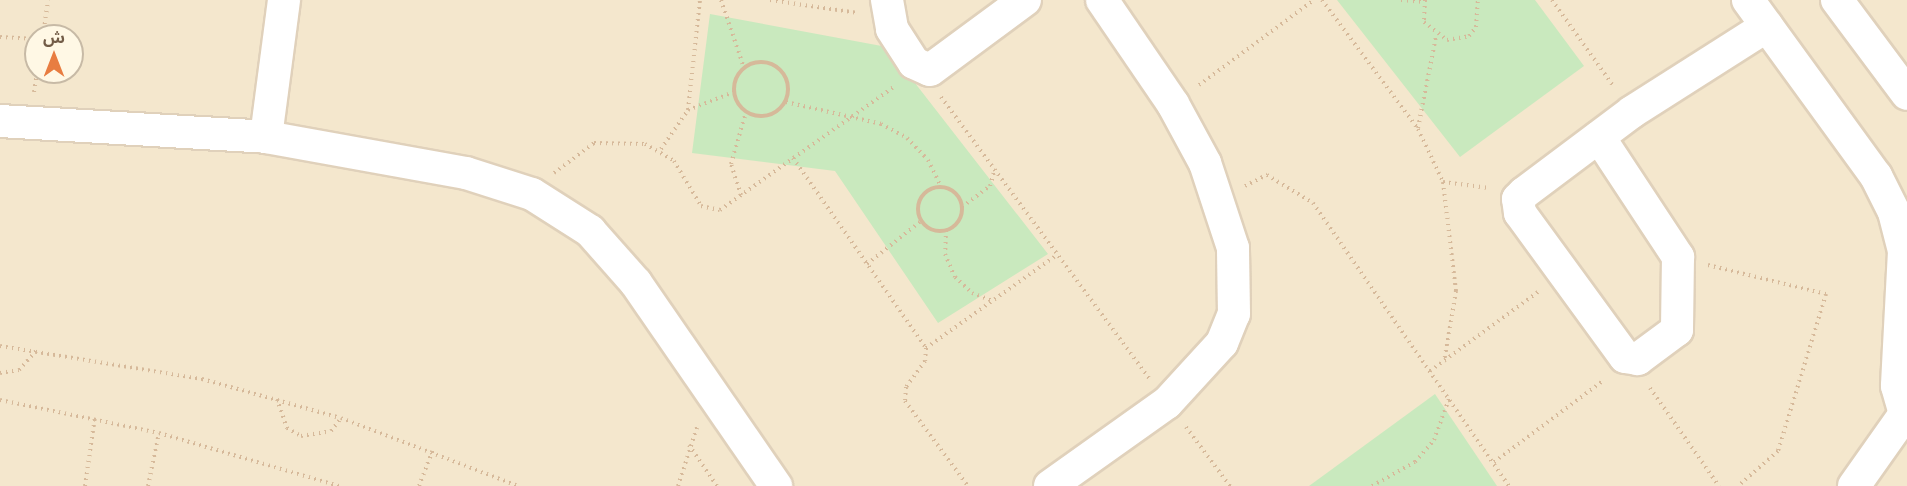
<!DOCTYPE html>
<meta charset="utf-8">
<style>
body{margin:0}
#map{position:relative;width:1907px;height:486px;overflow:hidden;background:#fcf5de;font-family:"Source Sans 3","Noto Sans Arabic",sans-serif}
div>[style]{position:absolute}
.residential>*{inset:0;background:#f4e7cd}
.green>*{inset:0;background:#c9e9be}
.path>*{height:4px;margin-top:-2px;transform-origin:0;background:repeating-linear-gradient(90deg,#d6b99a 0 1.5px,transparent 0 6px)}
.path>.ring{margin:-2px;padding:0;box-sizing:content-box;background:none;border:4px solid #d6b99a;border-radius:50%}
.roads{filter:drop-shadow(2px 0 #e0d1bb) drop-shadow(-2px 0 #e0d1bb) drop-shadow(0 2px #e0d1bb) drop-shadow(0 -2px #e0d1bb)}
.minor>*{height:32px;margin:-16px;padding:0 16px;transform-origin:16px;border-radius:16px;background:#fff}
span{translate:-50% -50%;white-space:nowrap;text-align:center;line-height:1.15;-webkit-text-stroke:6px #fff8e5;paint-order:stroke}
.north{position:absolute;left:24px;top:24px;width:60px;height:60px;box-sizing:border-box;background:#fff8e5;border:2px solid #c7baa6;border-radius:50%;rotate:0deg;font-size:16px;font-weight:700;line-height:24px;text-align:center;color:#725c47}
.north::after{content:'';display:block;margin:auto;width:21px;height:27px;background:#e87d41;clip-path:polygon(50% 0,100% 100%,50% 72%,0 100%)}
</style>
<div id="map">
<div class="residential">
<i style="clip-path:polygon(evenodd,0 0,1907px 0,1907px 486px,0 486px,0 0,36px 36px,72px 36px,72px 72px,36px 72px,36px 36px)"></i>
</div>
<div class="green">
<i style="clip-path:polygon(1337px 0,1535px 0,1584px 66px,1460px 157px)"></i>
<i style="clip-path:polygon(710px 14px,887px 47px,1048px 254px,938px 323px,835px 171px,692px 153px)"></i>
<i style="clip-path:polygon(1435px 394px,1497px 486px,1309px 486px)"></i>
</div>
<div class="path">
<i style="left:721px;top:0;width:72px;rotate:71.3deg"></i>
<i style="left:770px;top:0;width:89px;rotate:8.4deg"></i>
<i style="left:1322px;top:0;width:161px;rotate:53.3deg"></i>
<i style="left:1418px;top:129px;width:59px;rotate:64.7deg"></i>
<i style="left:1443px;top:182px;width:110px;rotate:83.2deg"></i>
<i style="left:1456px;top:291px;width:72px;rotate:99.6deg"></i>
<i style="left:1401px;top:0;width:23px;rotate:5deg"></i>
<i style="left:1425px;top:0;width:22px;rotate:93deg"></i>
<i style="left:1424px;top:22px;width:29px;rotate:38deg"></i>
<i style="left:1447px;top:40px;width:22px;rotate:-10deg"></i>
<i style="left:1469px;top:36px;width:11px;rotate:-52deg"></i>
<i style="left:1476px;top:27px;width:27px;rotate:-86deg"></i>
<i style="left:1552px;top:0;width:107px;rotate:54.5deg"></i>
<i style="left:43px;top:36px;width:36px;rotate:-82deg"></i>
<i style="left:0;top:37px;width:36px;rotate:3deg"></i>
<i class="ring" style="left:734px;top:62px;width:50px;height:50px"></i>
<i style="left:1199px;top:85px;width:143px;rotate:-36.5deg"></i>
<i style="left:34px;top:92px;width:20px;rotate:-81deg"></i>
<i style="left:941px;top:97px;width:350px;rotate:53.5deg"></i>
<i style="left:786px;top:102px;width:98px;rotate:13deg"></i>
<i style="left:881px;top:124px;width:30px;rotate:28deg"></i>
<i style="left:907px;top:138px;width:30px;rotate:46deg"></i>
<i style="left:928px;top:160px;width:30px;rotate:64deg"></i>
<i style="left:688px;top:110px;width:111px;rotate:-83.8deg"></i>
<i style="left:1418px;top:128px;width:94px;rotate:-78.9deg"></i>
<i style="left:661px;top:149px;width:47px;rotate:-55.3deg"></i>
<i style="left:688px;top:110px;width:49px;rotate:-21.4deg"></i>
<i style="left:793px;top:158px;width:232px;rotate:55deg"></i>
<i style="left:926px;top:348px;width:13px;rotate:94deg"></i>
<i style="left:925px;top:361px;width:32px;rotate:126deg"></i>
<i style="left:906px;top:387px;width:14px;rotate:94deg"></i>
<i style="left:905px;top:401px;width:106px;rotate:53.5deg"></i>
<i style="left:554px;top:173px;width:50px;rotate:-36.9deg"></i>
<i style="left:594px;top:143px;width:51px;rotate:1.1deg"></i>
<i style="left:645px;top:144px;width:34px;rotate:30deg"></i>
<i style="left:674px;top:161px;width:52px;rotate:59deg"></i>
<i style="left:701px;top:206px;width:19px;rotate:12deg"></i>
<i style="left:720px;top:210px;width:213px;rotate:-35.3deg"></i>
<i style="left:1443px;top:182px;width:47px;rotate:7.3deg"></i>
<i style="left:1245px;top:186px;width:25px;rotate:-27deg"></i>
<i style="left:1267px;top:175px;width:54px;rotate:31.3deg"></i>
<i style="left:1313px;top:203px;width:344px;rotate:55.3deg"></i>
<i class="ring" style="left:918px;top:187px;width:40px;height:40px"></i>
<i style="left:741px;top:195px;width:33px;rotate:-108deg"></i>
<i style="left:731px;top:164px;width:54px;rotate:-73.9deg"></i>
<i style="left:962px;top:207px;width:35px;rotate:-37deg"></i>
<i style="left:990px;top:186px;width:18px;rotate:-74deg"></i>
<i style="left:946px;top:230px;width:24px;rotate:92deg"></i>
<i style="left:945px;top:254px;width:25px;rotate:67deg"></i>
<i style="left:955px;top:277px;width:23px;rotate:43deg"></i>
<i style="left:972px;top:293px;width:22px;rotate:21deg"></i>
<i style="left:867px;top:264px;width:69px;rotate:-38.5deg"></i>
<i style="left:1708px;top:265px;width:122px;rotate:13.8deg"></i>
<i style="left:1826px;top:294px;width:164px;rotate:107deg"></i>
<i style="left:1778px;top:451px;width:53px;rotate:138.8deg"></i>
<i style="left:0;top:346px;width:205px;rotate:9.3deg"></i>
<i style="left:202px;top:379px;width:144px;rotate:15.7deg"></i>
<i style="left:341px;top:418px;width:190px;rotate:21deg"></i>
<i style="left:926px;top:348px;width:161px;rotate:-35.4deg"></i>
<i style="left:1430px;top:371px;width:134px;rotate:-36.2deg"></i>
<i style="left:0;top:373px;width:19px;rotate:-9deg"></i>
<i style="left:19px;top:370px;width:27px;rotate:-48deg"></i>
<i style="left:1650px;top:388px;width:120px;rotate:54.9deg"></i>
<i style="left:277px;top:399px;width:31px;rotate:71deg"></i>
<i style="left:287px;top:428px;width:16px;rotate:30deg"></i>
<i style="left:301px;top:436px;width:30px;rotate:-9deg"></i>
<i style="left:331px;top:431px;width:16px;rotate:-52deg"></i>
<i style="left:0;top:400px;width:162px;rotate:11.7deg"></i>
<i style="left:159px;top:433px;width:188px;rotate:16.4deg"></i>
<i style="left:1186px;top:427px;width:74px;rotate:53.3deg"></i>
<i style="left:689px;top:445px;width:50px;rotate:55.7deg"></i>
<i style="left:1494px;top:462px;width:137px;rotate:-36.7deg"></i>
<i style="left:85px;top:486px;width:70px;rotate:-81.8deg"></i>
<i style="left:148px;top:486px;width:54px;rotate:-78.3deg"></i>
<i style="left:419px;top:486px;width:39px;rotate:-69deg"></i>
<i style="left:678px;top:486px;width:62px;rotate:-72.1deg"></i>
<i style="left:1372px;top:486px;width:49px;rotate:-29.2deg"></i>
<i style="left:1415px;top:462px;width:29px;rotate:-49deg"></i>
<i style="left:1434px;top:440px;width:44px;rotate:-69.9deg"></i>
</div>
<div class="roads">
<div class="minor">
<i style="left:887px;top:0;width:29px;rotate:80deg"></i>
<i style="left:892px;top:29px;width:40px;rotate:57.1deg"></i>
<i style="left:914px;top:63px;width:17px;rotate:24deg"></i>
<i style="left:930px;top:70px;width:118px;rotate:-36.4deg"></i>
<i style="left:1748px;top:0;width:218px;rotate:54deg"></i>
<i style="left:1876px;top:176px;width:40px;rotate:63.4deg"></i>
<i style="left:1894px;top:212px;width:40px;rotate:75.6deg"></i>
<i style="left:1904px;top:251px;width:135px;rotate:93deg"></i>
<i style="left:1897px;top:386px;width:36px;rotate:74deg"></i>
<i style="left:1837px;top:0;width:117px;rotate:53.3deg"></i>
<i style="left:0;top:121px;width:266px;rotate:3.4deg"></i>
<i style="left:266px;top:137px;width:203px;rotate:10.2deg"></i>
<i style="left:466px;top:173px;width:69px;rotate:17.7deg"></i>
<i style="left:532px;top:194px;width:69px;rotate:32.5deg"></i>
<i style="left:590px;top:231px;width:69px;rotate:48.5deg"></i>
<i style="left:636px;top:283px;width:247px;rotate:55.4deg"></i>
<i style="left:266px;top:137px;width:138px;rotate:-82.5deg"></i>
<i style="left:1599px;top:137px;width:144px;rotate:56.6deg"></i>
<i style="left:1678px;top:257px;width:73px;rotate:90.8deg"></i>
<i style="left:1677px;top:330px;width:49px;rotate:143.4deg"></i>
<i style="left:1638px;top:359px;width:13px;rotate:-171deg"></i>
<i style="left:1625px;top:357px;width:178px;rotate:-126.1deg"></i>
<i style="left:1520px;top:213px;width:14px;rotate:-98deg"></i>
<i style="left:1518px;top:199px;width:8px;rotate:-45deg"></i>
<i style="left:1524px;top:193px;width:135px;rotate:-36.9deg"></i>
<i style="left:1632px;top:112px;width:160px;rotate:-32.5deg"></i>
<i style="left:1050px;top:486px;width:143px;rotate:-35.4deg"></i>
<i style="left:1167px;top:403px;width:81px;rotate:-47.5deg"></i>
<i style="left:1222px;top:343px;width:31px;rotate:-68deg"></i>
<i style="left:1234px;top:314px;width:66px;rotate:-90.9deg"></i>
<i style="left:1233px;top:248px;width:89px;rotate:-108.2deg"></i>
<i style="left:1205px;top:163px;width:67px;rotate:-118.5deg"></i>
<i style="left:1173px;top:104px;width:126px;rotate:-124.3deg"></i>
<i style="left:1854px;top:486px;width:87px;rotate:-54.8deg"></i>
</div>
</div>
<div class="north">ش</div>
</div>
